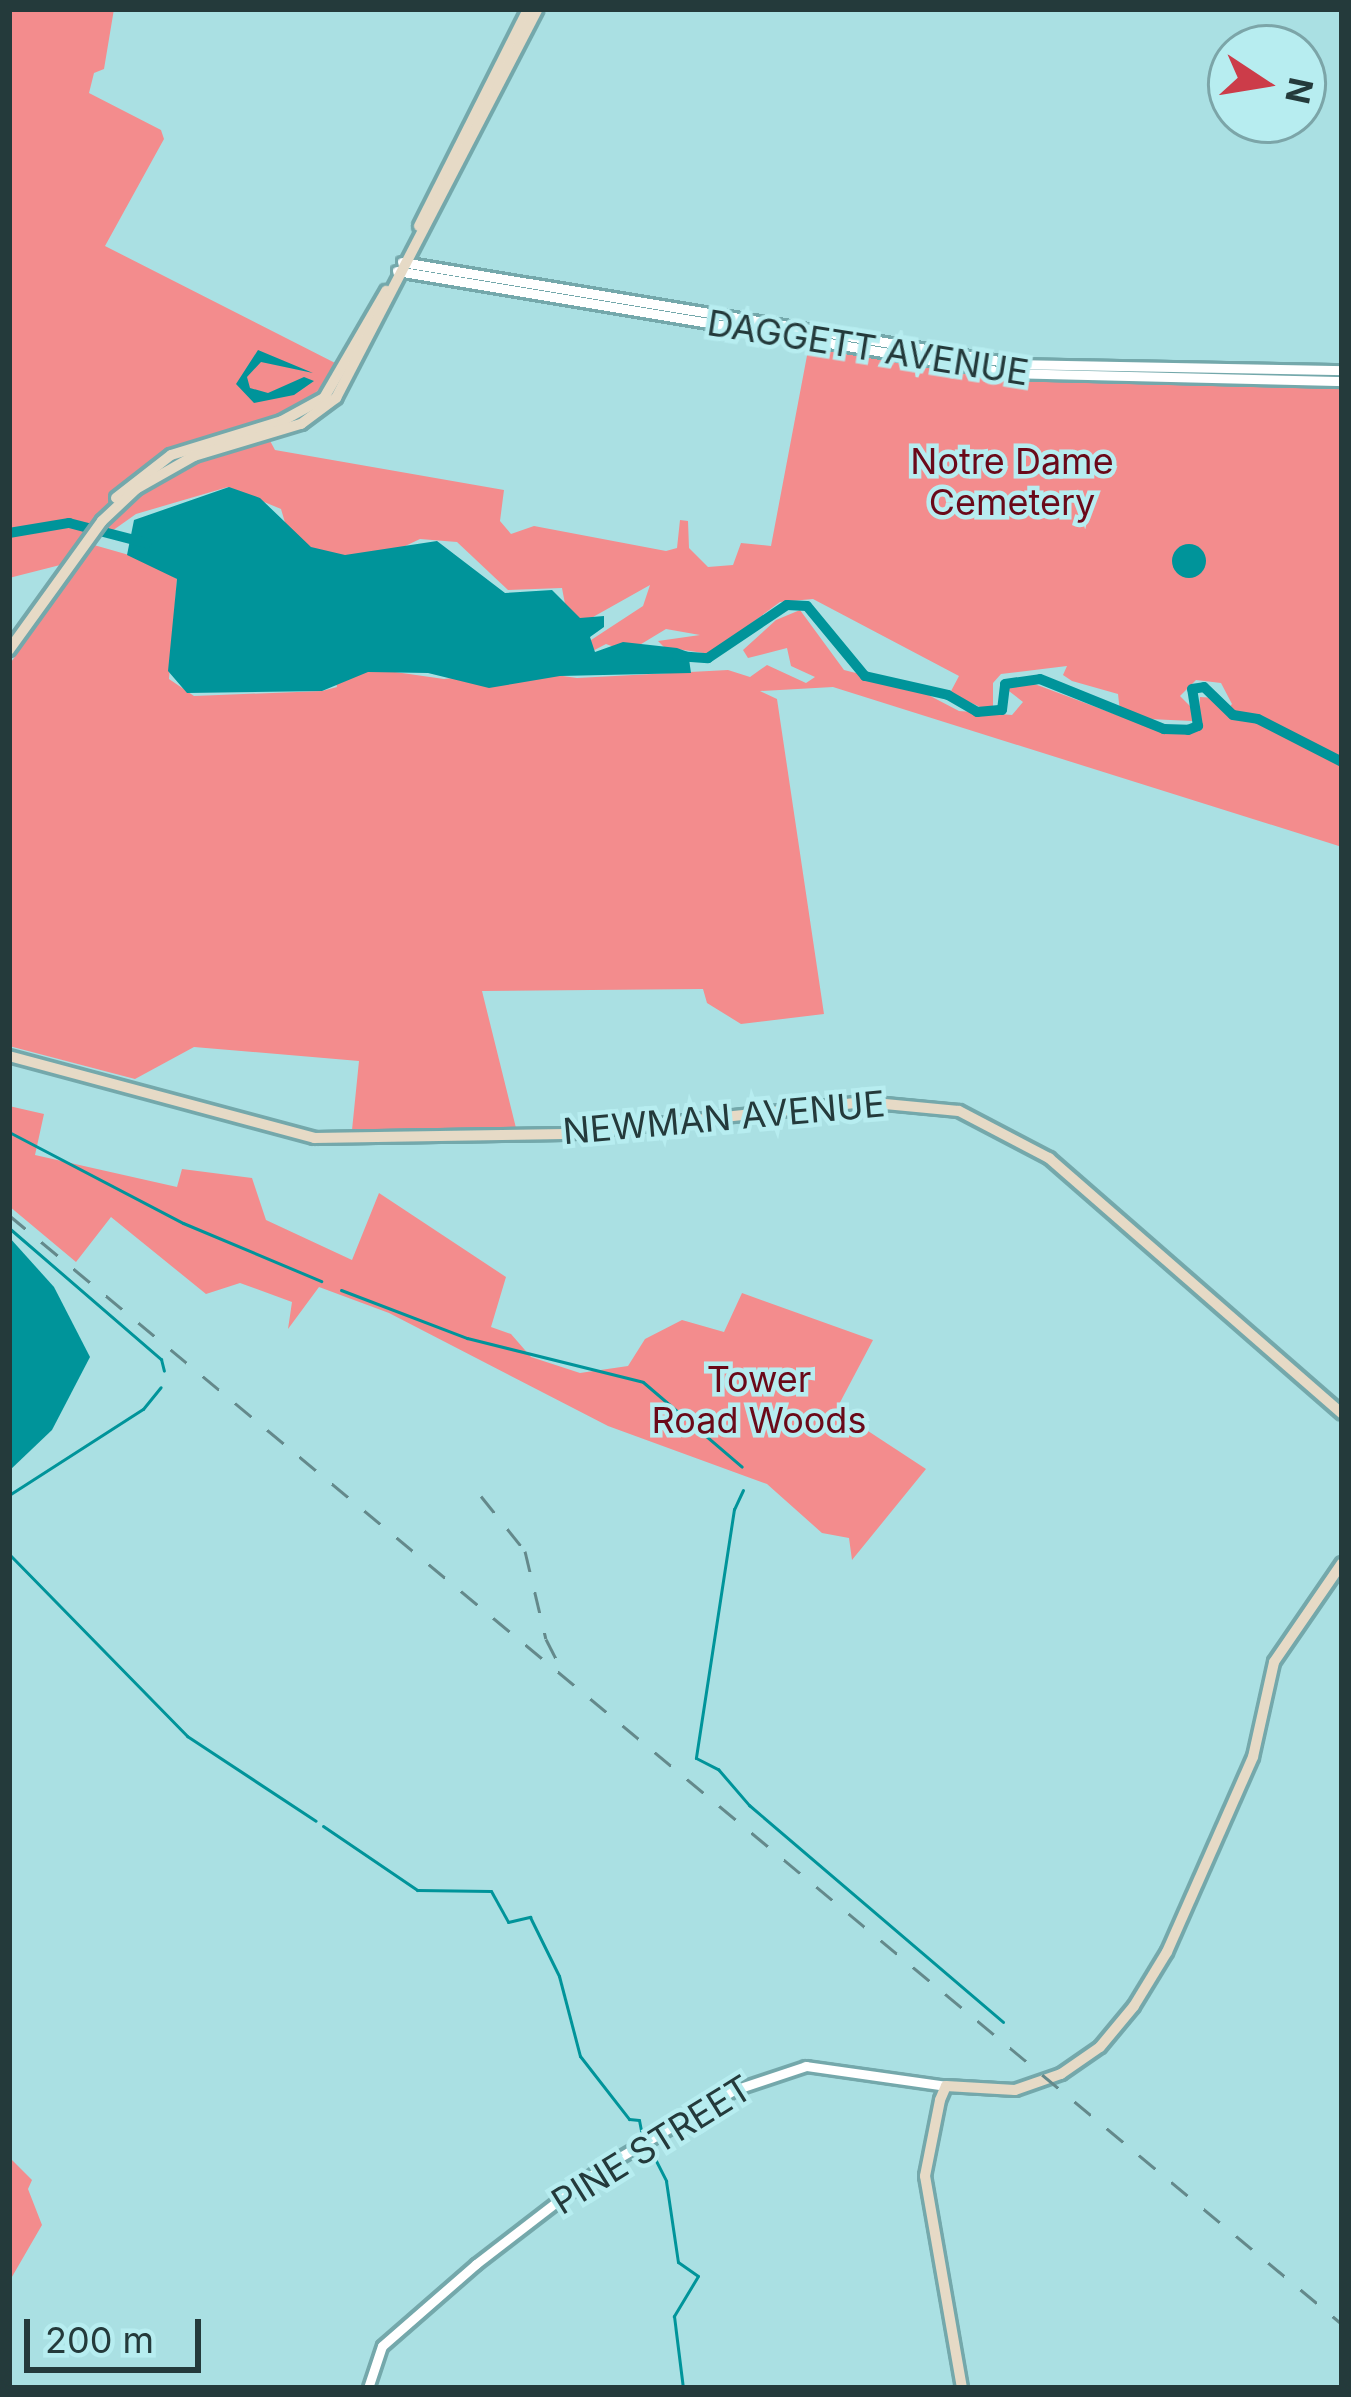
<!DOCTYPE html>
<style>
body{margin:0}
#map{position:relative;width:1351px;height:2397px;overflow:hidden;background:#aae0e3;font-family:Inter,sans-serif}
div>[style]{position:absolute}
.green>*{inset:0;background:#f38c8d}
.water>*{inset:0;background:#00949a}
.round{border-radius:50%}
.stream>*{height:3px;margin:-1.5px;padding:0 1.5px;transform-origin:1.5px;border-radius:1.5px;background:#00949a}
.river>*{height:10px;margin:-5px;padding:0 5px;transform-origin:5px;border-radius:5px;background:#00949a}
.roads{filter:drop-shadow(3px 0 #74a8ab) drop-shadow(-3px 0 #74a8ab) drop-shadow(0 3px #74a8ab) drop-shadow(0 -3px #74a8ab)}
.tertiary>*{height:9px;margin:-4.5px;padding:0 4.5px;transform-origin:4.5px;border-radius:4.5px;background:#fff}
.secondary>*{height:10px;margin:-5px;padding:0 5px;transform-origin:5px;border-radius:5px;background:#e6dac6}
.rail>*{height:3px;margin-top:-1.5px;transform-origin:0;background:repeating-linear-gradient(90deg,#64898b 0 21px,transparent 0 42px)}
span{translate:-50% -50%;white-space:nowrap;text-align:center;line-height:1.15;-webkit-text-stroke:9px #b7edf0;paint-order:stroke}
.street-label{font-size:36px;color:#243a3b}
.park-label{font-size:36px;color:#6a0919}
.frame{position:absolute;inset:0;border:12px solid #243a3b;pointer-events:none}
.north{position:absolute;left:1207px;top:24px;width:120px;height:120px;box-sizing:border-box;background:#b7edf0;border:3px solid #7ca5a8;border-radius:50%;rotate:102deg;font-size:33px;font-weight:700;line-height:48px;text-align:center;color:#243a3b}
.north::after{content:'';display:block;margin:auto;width:42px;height:54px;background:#cc3c49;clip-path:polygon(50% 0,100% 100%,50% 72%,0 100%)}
.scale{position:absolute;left:24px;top:2319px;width:177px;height:54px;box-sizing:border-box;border:6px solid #243a3b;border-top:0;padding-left:15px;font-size:36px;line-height:42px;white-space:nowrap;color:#243a3b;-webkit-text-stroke:9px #b7edf0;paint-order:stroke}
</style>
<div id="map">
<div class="green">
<i style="clip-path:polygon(9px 9px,114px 9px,104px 69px,94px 73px,89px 93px,161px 130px,164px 139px,105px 246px,343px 367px,268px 437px,275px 450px,504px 490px,500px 521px,511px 534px,534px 526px,666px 551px,677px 548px,680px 520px,688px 521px,689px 548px,708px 567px,733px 565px,741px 543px,771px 546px,809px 345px,1022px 380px,1342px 381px,1342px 847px,833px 687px,760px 691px,777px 699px,824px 1014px,741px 1024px,707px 1003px,703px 989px,482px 991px,516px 1128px,352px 1130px,359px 1061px,194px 1047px,135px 1079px,9px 1046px,9px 665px,94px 545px,143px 559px,177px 579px,169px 679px,194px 696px,322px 691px,337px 687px,332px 663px,444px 679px,519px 670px,577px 678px,728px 670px,750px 677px,767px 665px,806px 683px,815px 677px,791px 666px,787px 648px,748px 658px,743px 650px,776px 620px,800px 610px,844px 670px,915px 688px,959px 711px,1012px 715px,1023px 702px,1005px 688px,1024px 680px,1157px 730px,1198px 728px,1200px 697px,1216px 698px,1226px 711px,1232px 704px,1221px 683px,1196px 680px,1180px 696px,1195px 711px,1192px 721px,1149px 719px,1120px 712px,1118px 694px,1072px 681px,1063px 675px,1067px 666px,1001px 674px,993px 683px,993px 708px,980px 707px,950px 693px,959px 676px,813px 599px,780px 602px,710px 654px,664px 647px,658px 641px,700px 635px,666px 629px,628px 652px,606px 644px,581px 657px,588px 642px,643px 606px,650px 585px,577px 626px,568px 620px,562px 588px,508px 590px,457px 542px,420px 539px,399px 549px,385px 573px,356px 583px,332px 576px,291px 543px,281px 509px,228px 487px,136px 514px,112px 531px,91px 523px,68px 563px,9px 578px)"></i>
<i style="clip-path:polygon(9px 1106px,44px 1114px,35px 1155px,177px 1187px,182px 1169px,252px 1178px,266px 1220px,352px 1260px,379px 1193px,506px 1277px,491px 1327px,511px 1334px,531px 1357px,580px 1373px,628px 1366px,645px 1339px,682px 1320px,724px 1332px,742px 1293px,873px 1340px,836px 1410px,926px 1469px,852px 1560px,849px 1538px,822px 1533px,767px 1484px,608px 1426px,389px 1313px,319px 1287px,288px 1329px,292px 1302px,240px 1283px,206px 1294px,111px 1217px,76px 1262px,9px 1206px)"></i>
<i style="clip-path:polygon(9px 2157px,32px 2180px,28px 2189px,42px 2225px,9px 2282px)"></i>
</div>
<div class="water">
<i style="clip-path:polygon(258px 350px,313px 373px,261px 362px,247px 377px,250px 388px,268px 393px,304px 377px,314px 381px,294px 395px,254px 403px,236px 384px)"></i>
<i style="clip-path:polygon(229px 487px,260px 498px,311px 547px,345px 555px,437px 541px,505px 593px,552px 590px,580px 618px,604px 616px,604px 627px,590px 637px,595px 652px,623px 642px,677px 648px,688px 652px,691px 673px,560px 676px,489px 688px,428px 673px,368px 672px,322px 691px,187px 693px,168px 671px,177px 579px,127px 555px,134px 520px)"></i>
<i class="round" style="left:1172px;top:544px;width:34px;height:34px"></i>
<i style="clip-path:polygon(9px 1237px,54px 1287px,90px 1357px,52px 1430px,9px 1471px)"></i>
</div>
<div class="stream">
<i style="left:9px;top:1132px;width:196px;rotate:27.6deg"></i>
<i style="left:183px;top:1223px;width:150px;rotate:22.8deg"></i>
<i style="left:9px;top:1228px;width:201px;rotate:40.8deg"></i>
<i style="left:161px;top:1359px;width:12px;rotate:76deg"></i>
<i style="left:341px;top:1290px;width:135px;rotate:20.9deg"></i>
<i style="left:467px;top:1338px;width:181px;rotate:14deg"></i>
<i style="left:643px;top:1382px;width:130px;rotate:40.6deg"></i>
<i style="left:743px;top:1490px;width:21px;rotate:115deg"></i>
<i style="left:734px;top:1509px;width:252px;rotate:98.7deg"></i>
<i style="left:696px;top:1758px;width:25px;rotate:27deg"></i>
<i style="left:718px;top:1769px;width:48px;rotate:49.3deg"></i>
<i style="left:749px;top:1805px;width:334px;rotate:40.5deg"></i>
<i style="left:9px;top:1495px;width:159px;rotate:-32.7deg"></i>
<i style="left:143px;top:1409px;width:28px;rotate:-51deg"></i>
<i style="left:9px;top:1554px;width:255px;rotate:45.6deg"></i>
<i style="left:187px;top:1736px;width:154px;rotate:33.4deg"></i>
<i style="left:323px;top:1826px;width:114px;rotate:34.2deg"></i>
<i style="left:417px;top:1890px;width:74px;rotate:0.8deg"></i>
<i style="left:491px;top:1891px;width:35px;rotate:61deg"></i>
<i style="left:508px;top:1922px;width:23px;rotate:-13deg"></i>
<i style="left:530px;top:1917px;width:66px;rotate:63.8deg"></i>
<i style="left:559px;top:1976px;width:83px;rotate:75.3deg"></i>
<i style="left:580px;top:2056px;width:80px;rotate:52.1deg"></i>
<i style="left:629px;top:2119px;width:10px;rotate:6deg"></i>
<i style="left:639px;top:2120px;width:16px;rotate:79deg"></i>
<i style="left:649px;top:2147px;width:38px;rotate:63deg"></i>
<i style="left:666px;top:2181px;width:82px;rotate:81.6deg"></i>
<i style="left:678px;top:2262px;width:24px;rotate:35deg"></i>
<i style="left:698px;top:2276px;width:47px;rotate:121deg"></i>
<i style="left:674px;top:2316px;width:73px;rotate:82.9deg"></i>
</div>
<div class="river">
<i style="left:9px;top:533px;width:61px;rotate:-9.5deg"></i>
<i style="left:69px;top:523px;width:80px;rotate:14.6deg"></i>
<i style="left:677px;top:656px;width:31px;rotate:4deg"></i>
<i style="left:708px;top:658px;width:95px;rotate:-33.9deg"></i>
<i style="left:787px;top:605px;width:20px;rotate:3deg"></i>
<i style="left:807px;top:606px;width:91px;rotate:50.4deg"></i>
<i style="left:865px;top:676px;width:85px;rotate:12.9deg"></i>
<i style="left:948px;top:695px;width:34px;rotate:30deg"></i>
<i style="left:977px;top:712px;width:25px;rotate:-5deg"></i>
<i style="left:1002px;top:710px;width:26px;rotate:-83deg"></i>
<i style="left:1005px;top:684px;width:35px;rotate:-8deg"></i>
<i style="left:1040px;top:679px;width:134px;rotate:22deg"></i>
<i style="left:1164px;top:729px;width:24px;rotate:2deg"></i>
<i style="left:1188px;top:730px;width:11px;rotate:-22deg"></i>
<i style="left:1198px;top:726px;width:37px;rotate:-99deg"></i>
<i style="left:1192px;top:689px;width:12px;rotate:-9deg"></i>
<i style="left:1204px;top:687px;width:40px;rotate:44deg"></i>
<i style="left:1233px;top:715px;width:25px;rotate:9deg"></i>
<i style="left:1258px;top:719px;width:94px;rotate:27.1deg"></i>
</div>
<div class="roads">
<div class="tertiary">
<i style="left:402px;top:262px;width:623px;rotate:9.42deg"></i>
<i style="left:1017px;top:364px;width:325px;rotate:1.1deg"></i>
<i style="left:397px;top:271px;width:620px;rotate:9.46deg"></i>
<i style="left:1009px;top:373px;width:333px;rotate:1.4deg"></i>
<i style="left:368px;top:2388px;width:44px;rotate:-71.6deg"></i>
<i style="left:382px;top:2346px;width:125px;rotate:-41.1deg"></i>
<i style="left:476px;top:2264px;width:154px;rotate:-37.6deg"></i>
<i style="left:598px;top:2170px;width:158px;rotate:-30.5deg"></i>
<i style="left:734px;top:2090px;width:76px;rotate:-18.4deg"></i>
<i style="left:806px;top:2066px;width:141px;rotate:8.1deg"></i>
</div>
<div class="secondary">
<i style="left:419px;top:226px;width:243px;rotate:-63.3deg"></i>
<i style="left:116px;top:498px;width:70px;rotate:-38deg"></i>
<i style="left:171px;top:455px;width:116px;rotate:-17deg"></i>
<i style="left:282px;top:421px;width:48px;rotate:-28.7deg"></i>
<i style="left:324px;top:398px;width:124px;rotate:-59.9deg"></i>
<i style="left:9px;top:650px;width:159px;rotate:-54.2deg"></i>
<i style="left:102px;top:521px;width:47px;rotate:-43.3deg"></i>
<i style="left:136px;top:489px;width:67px;rotate:-29.6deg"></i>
<i style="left:194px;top:456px;width:112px;rotate:-16.7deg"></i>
<i style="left:301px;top:424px;width:44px;rotate:-36.6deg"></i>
<i style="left:336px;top:398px;width:438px;rotate:-62.6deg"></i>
<i style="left:9px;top:1056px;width:316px;rotate:15deg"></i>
<i style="left:314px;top:1138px;width:251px;rotate:-0.9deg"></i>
<i style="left:565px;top:1134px;width:301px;rotate:-6.1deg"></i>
<i style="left:864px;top:1102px;width:95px;rotate:5.4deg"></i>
<i style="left:959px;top:1111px;width:102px;rotate:27.6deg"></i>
<i style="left:1049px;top:1158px;width:389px;rotate:41.1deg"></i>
<i style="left:962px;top:2388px;width:215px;rotate:-99.9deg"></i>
<i style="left:925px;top:2176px;width:77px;rotate:-78.8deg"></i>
<i style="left:940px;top:2100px;width:15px;rotate:-67deg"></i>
<i style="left:946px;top:2086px;width:69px;rotate:3.3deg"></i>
<i style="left:1015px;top:2090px;width:49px;rotate:-19.2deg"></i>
<i style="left:1061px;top:2074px;width:47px;rotate:-34.7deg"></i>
<i style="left:1100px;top:2047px;width:53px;rotate:-50.3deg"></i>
<i style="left:1134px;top:2006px;width:63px;rotate:-58.6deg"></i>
<i style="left:1167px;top:1952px;width:213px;rotate:-66.2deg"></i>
<i style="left:1253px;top:1757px;width:97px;rotate:-77.5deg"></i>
<i style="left:1274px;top:1662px;width:120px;rotate:-55.5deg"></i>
</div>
</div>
<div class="rail">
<i style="left:9px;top:1215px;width:1734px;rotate:39.76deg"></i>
<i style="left:481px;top:1496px;width:70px;rotate:51.3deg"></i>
<i style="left:525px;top:1551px;width:90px;rotate:76.6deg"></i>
<i style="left:546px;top:1639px;width:33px;rotate:63deg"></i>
</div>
<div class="street-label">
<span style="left:868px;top:348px;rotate:9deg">DAGGETT AVENUE</span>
<span style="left:724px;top:1118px;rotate:-5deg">NEWMAN AVENUE</span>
<span style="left:652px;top:2145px;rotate:-32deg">PINE STREET</span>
</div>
<div class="park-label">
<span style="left:1012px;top:482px">Notre Dame<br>Cemetery</span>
<span style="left:759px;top:1400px">Tower<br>Road Woods</span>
</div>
<div class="frame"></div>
<div class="north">N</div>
<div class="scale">200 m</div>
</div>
